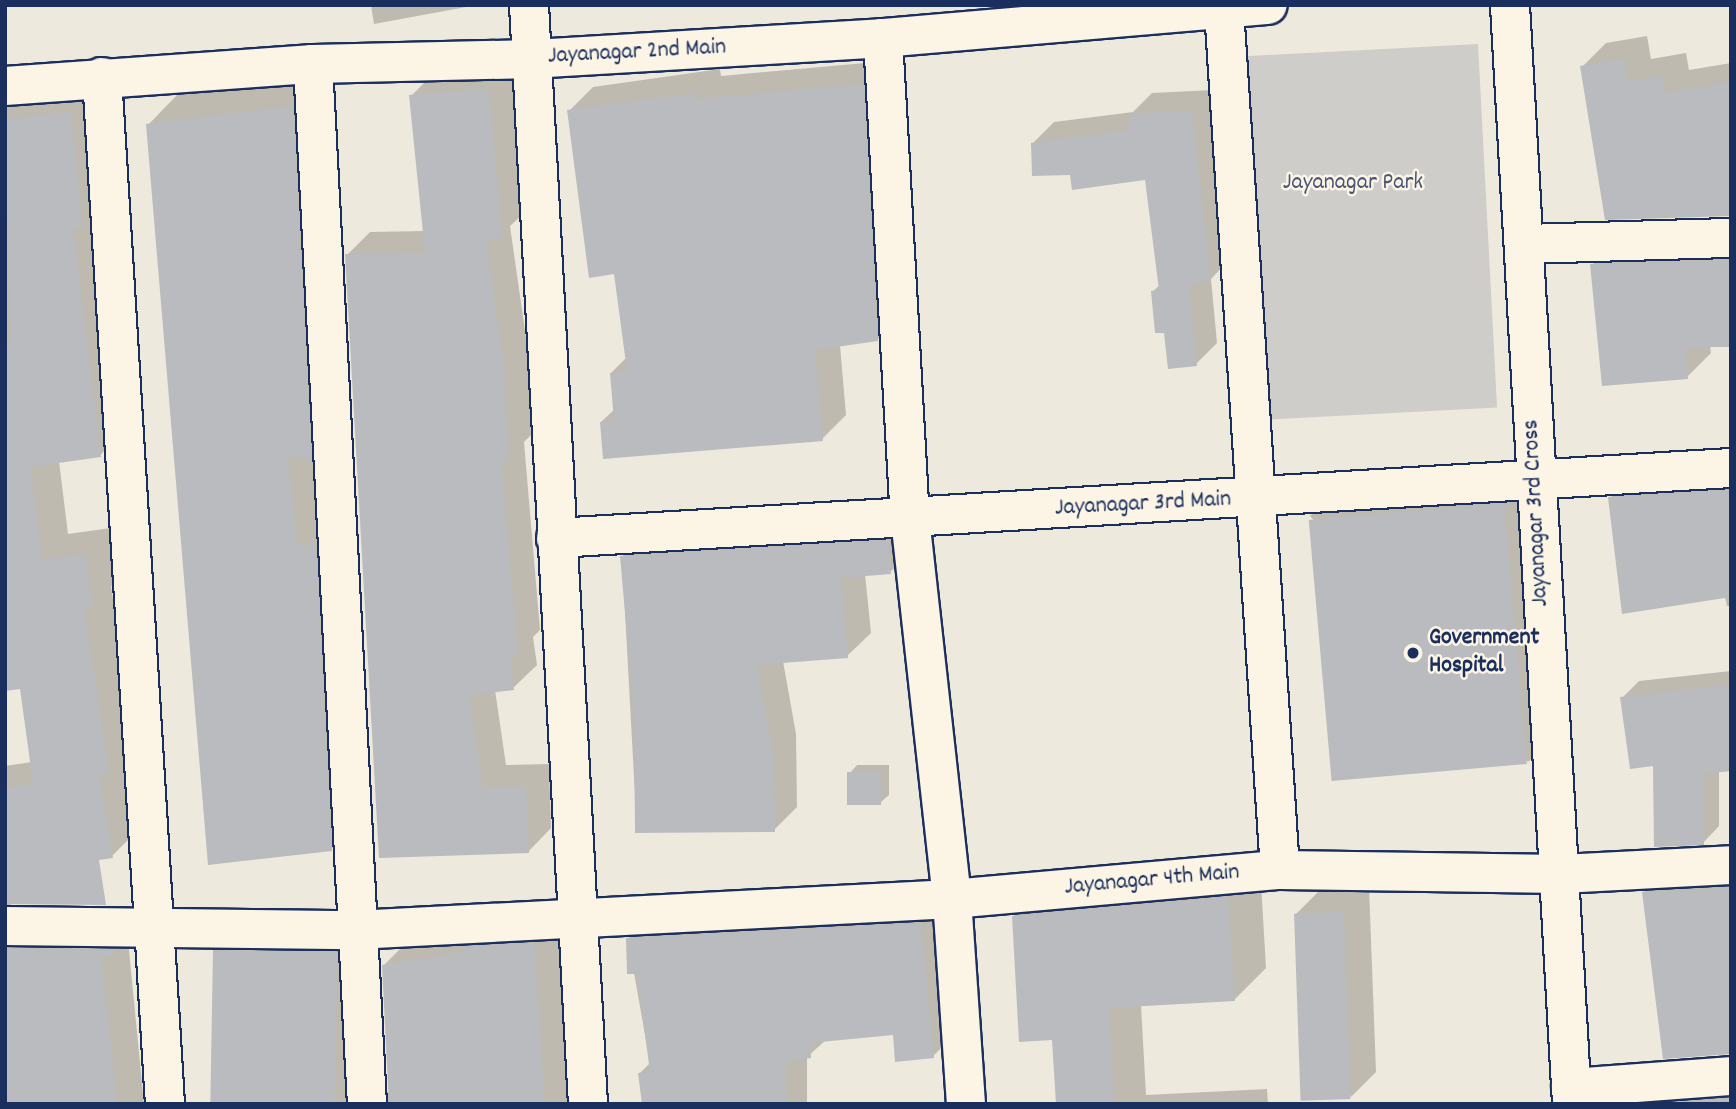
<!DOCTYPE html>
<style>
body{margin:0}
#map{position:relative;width:1736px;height:1109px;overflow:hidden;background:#eee9dd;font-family:Dekko,sans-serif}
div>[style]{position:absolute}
.green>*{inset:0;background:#cfcdca;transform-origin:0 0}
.shadow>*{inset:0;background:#0003}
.building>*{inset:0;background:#babbbe;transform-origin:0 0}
.roads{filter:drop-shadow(2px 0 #1b2f5e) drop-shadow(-2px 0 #1b2f5e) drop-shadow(0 2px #1b2f5e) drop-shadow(0 -2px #1b2f5e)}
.street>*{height:38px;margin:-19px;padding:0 19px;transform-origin:19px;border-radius:19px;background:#fcf5e5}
.dots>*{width:19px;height:19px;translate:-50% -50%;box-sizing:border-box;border:4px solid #fcf5e5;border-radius:50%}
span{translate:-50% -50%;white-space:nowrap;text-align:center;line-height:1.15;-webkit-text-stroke:5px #fcf5e5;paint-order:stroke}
.street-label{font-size:24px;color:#1b2f5e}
.park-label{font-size:24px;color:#485679}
.poi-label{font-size:24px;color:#1b2f5e;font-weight:700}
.left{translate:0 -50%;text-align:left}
.frame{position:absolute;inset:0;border:7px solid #1b2f5e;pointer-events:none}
</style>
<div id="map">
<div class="green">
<i style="left:1478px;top:44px;width:364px;height:265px;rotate:87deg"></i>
</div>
<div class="shadow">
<i style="clip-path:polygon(371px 5px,477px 5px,374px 24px)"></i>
<i style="clip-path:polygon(1647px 36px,1651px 59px,1686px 53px,1689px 70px,1731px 63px,1731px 214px,1582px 67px,1606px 43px)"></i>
<i style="clip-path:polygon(887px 61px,901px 316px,877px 340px,840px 345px,846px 415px,822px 439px,601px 422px,615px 409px,611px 373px,627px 357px,616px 272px,569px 111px,593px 87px,720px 69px,721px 76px)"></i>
<i style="clip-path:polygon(512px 66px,525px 212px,510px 226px,528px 352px,531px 435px,524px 442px,540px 630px,533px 637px,537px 665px,513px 688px,495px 690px,506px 765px,549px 764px,551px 828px,528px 852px,380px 856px,347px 255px,370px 232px,425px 231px,411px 96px,434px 73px)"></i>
<i style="clip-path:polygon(322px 78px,361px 820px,331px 849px,209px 863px,148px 125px,177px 95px)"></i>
<i style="clip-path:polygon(98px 86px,127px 429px,100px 455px,59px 461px,68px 534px,111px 528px,119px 579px,111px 586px,135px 743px,139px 829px,112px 856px,5px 866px,5px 766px,32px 762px,21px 687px,5px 689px,5px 95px)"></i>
<i style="clip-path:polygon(1213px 90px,1231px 258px,1211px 279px,1217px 343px,1196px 364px,1165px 331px,1153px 291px,1160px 285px,1146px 178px,1072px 173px,1033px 143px,1054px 122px,1133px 112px,1152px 93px)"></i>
<i style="clip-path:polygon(1731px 237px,1731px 345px,1710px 345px,1711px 353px,1687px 377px,1592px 265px,1616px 241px)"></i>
<i style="clip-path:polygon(1731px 470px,1731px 606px,1727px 606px,1725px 597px,1610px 498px,1632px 476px)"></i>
<i style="clip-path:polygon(1535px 472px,1560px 730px,1528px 762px,1310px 516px,1342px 484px)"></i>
<i style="clip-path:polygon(911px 518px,914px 549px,890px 572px,865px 574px,871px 633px,847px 656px,783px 661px,796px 734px,797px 807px,774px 830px,637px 832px,622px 557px,645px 534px)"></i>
<i style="clip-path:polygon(1731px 671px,1731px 770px,1719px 771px,1719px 826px,1703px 843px,1622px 698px,1639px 681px)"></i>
<i style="clip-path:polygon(857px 765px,889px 765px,889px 795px,880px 803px,849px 774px)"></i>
<i style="clip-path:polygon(1731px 863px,1731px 1053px,1644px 892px,1666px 870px)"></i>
<i style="clip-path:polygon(1260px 866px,1266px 968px,1234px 1000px,1141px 1005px,1146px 1095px,1267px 1089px,1268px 1104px,1057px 1104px,1054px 1038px,1014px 916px,1046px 884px)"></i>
<i style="clip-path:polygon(1369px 887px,1376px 1072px,1351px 1097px,1296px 914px,1321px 889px)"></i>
<i style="clip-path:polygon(11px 890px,11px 910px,128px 940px,144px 1104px,5px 1104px,5px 892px)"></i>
<i style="clip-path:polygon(942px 902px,955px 1035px,933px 1056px,894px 1033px,827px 1039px,807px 1057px,807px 1104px,643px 1104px,639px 1074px,650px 1063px,628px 939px,650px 917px)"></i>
<i style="clip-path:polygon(563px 913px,578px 1104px,227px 1104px,214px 951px,244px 921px,366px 922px,379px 1087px,390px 1093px,383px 966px,413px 936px)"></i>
<i style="clip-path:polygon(1731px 1078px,1731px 1104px,1649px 1104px,1670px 1082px)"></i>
</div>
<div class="building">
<i style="clip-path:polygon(1624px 59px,1628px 82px,1663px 76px,1665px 93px,1731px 82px,1731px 216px,1605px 220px,1580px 66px)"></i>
<i style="clip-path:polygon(864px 84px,878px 341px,815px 350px,823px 441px,603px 459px,600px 422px,614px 421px,610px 373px,627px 371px,614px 274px,589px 278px,567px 110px,696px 93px,697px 99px)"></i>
<i style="clip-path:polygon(489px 88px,502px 237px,486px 239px,505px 376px,508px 460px,501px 462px,518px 655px,510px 655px,514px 690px,469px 695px,483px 788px,526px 786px,529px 853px,379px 858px,345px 254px,425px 253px,409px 95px)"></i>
<i style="clip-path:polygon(293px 106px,312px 459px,288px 458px,297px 546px,316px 544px,332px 851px,208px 865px,146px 124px)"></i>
<i style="clip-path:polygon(1192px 110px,1211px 281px,1189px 284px,1197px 366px,1168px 369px,1164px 333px,1155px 333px,1151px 291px,1159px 290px,1145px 180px,1072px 190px,1070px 175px,1032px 176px,1031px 143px,1130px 130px,1129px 114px)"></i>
<i style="clip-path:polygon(71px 112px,83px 228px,73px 229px,101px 457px,30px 467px,42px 560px,85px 554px,93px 607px,84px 608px,109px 772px,99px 773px,113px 858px,99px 860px,106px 905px,5px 904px,5px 788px,33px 783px,20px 689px,5px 691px,5px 344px,11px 344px,5px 119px)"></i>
<i style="clip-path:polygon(1731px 260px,1731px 347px,1685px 347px,1688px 379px,1602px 386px,1590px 264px)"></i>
<i style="clip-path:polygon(1731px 490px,1731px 597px,1622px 614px,1608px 497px)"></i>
<i style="left:1504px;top:503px;width:262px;height:196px;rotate:85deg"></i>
<i style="clip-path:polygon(888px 540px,891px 574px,841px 578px,848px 658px,757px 665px,774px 758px,775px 832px,635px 833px,634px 714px,620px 556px)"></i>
<i style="clip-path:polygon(1731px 685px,1731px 771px,1703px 774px,1704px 845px,1654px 847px,1653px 766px,1630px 769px,1620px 697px)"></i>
<i style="left:881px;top:772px;width:33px;height:34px;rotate:90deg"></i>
<i style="clip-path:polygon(1731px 887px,1731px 1054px,1663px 1059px,1642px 892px)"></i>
<i style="clip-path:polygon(1228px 897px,1235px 1001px,1109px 1008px,1114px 1104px,1056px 1104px,1052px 1040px,1019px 1042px,1012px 916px)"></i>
<i style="left:1344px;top:912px;width:187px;height:50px;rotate:88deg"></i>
<i style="clip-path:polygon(921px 923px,934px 1058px,895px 1062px,893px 1035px,810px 1043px,811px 1058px,786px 1061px,786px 1104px,642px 1104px,638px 1073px,650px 1072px,637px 974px,627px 974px,626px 938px)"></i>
<i style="clip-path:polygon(534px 943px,545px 1104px,389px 1104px,382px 965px,464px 952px,463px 946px)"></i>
<i style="clip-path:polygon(5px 948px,113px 949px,114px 956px,101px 957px,117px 1104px,5px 1104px)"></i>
<i style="left:213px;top:950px;width:124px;height:154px;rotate:1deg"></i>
<i style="clip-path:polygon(1731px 1098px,1731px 1104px,1653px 1104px)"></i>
</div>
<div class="roads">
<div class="street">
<i style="left:529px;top:5px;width:1101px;rotate:86.93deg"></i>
<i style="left:1510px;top:5px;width:1101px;rotate:86.77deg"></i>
<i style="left:1224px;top:9px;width:863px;rotate:86.28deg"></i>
<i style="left:883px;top:38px;width:481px;rotate:86.8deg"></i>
<i style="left:910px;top:518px;width:383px;rotate:83.7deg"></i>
<i style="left:952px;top:899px;width:205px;rotate:86.1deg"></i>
<i style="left:313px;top:64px;width:1041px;rotate:87.03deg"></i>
<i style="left:102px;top:77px;width:1029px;rotate:86.49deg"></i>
<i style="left:5px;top:86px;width:309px;rotate:-4.1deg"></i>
<i style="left:313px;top:64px;width:219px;rotate:-1.3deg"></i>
<i style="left:532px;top:59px;width:352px;rotate:-3.4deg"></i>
<i style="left:883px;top:38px;width:386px;rotate:-4.9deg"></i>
<i style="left:1526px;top:244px;width:205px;rotate:-1.7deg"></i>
<i style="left:556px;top:538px;width:1177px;rotate:-3.41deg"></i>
<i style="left:5px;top:926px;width:350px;rotate:0.7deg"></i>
<i style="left:355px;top:930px;width:598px;rotate:-2.97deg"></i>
<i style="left:952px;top:899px;width:329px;rotate:-5.1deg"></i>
<i style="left:1280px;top:870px;width:281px;rotate:0.8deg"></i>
<i style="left:1561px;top:874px;width:170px;rotate:-3deg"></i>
<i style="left:1571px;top:1088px;width:160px;rotate:-4.3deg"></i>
</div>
</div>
<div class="dots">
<i style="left:1413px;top:653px;background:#1b2f5e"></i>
</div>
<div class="street-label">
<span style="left:637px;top:53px;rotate:-3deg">Jayanagar 2nd Main</span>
<span style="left:1143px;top:505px;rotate:-3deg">Jayanagar 3rd Main</span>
<span style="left:1537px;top:513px;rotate:-93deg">Jayanagar 3rd Cross</span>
<span style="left:1152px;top:881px;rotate:-5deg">Jayanagar 4th Main</span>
</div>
<div class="park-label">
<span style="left:1353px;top:184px">Jayanagar Park</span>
</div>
<div class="poi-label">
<span class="left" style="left:1429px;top:653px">Government<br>Hospital</span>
</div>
<div class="frame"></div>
</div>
